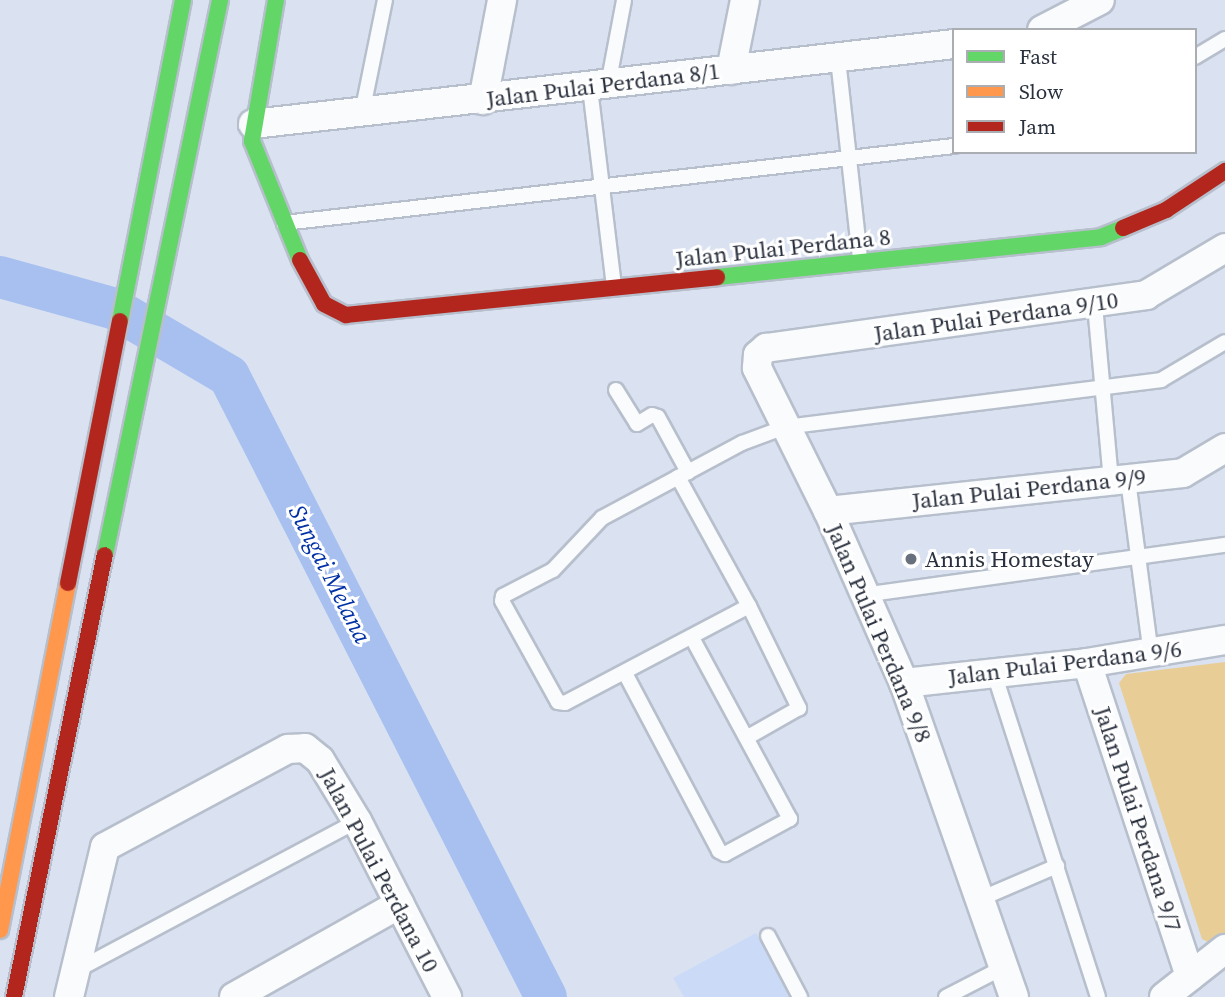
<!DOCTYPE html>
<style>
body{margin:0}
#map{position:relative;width:1225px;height:997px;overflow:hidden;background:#dae2f1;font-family:"Source Serif 4",serif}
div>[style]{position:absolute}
.built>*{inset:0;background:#cbdaf7}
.green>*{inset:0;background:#e8ce96}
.river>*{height:42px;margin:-21px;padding:0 21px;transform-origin:21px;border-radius:21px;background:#a8c0f0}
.roads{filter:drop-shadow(2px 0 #b7bfcc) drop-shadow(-2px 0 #b7bfcc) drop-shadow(0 2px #b7bfcc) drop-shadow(0 -2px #b7bfcc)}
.lane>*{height:14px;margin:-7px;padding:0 7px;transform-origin:7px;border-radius:7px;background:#f9fbfd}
.street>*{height:28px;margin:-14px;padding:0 14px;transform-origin:14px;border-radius:14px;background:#f9fbfd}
.fast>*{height:16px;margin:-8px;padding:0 8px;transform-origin:8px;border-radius:8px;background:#63d668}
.slow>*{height:16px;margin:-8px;padding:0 8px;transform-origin:8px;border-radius:8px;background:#ff974d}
.jam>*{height:16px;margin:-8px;padding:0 8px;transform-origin:8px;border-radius:8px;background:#b3261e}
.dots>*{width:19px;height:19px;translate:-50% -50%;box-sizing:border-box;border:4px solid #fff;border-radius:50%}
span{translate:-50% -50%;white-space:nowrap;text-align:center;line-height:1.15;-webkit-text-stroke:6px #fff;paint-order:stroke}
.street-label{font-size:23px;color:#2a313e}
.poi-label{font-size:23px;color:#2a313e}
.left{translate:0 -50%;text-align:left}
.water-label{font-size:24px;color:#0231a7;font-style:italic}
.legend{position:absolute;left:952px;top:28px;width:245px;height:126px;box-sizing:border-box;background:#fff;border:2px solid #aaadb2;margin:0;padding:9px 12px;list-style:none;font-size:21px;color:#2a313e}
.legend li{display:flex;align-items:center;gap:14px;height:35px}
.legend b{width:35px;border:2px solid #aaadb2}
</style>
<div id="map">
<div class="built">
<i style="clip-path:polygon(756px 933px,789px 997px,684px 997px,673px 978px)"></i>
</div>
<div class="green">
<i style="clip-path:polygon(1225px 662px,1225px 933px,1208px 942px,1202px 939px,1119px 683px,1126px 674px)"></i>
</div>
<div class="river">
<i style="left:0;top:277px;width:119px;rotate:15.5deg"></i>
<i style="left:115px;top:309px;width:132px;rotate:30.4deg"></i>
<i style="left:229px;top:376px;width:697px;rotate:62.96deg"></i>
</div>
<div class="roads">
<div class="lane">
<i style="left:1195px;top:57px;width:35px;rotate:-31deg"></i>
<i style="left:838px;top:59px;width:201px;rotate:83.7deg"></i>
<i style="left:608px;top:85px;width:86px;rotate:-79.3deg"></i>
<i style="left:590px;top:88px;width:200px;rotate:83.1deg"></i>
<i style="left:362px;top:113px;width:115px;rotate:-78.5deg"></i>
<i style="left:284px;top:223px;width:674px;rotate:-6.56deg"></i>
<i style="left:1095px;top:305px;width:176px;rotate:84.8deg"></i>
<i style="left:616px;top:390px;width:40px;rotate:58deg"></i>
<i style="left:637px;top:424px;width:17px;rotate:-31deg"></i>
<i style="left:652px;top:415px;width:6px;rotate:18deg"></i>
<i style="left:658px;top:417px;width:63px;rotate:61.4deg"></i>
<i style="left:678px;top:477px;width:147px;rotate:61.2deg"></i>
<i style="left:749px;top:606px;width:114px;rotate:63.9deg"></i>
<i style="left:799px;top:708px;width:59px;rotate:150.4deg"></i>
<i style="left:1128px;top:480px;width:177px;rotate:82.5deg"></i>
<i style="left:863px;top:595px;width:365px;rotate:-7.9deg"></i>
<i style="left:749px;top:606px;width:208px;rotate:152.2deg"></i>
<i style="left:565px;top:703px;width:7px;rotate:-172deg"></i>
<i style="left:558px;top:702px;width:115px;rotate:-119deg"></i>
<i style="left:502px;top:601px;width:5px;rotate:-79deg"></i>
<i style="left:503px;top:596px;width:56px;rotate:-27.5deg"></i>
<i style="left:553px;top:570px;width:71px;rotate:-46.7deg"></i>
<i style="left:602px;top:518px;width:159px;rotate:-28.2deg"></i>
<i style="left:742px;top:443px;width:46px;rotate:-20.4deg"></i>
<i style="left:785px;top:427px;width:379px;rotate:-7.1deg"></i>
<i style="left:1161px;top:380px;width:74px;rotate:-30.7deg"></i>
<i style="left:994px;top:673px;width:340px;rotate:72.2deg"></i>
<i style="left:626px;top:675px;width:199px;rotate:62.1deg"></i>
<i style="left:719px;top:851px;width:7px;rotate:27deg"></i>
<i style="left:725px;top:854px;width:74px;rotate:-28.3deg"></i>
<i style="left:790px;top:819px;width:206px;rotate:-118.4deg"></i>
<i style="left:980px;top:899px;width:84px;rotate:-23.2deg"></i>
<i style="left:768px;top:936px;width:69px;rotate:62.3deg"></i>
<i style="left:77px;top:970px;width:317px;rotate:-28deg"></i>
<i style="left:946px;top:997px;width:65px;rotate:-27.3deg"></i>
</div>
<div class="street">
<i style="left:1042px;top:30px;width:65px;rotate:-27.3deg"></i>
<i style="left:731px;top:70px;width:71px;rotate:-78.7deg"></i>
<i style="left:483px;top:100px;width:102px;rotate:-79.2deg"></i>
<i style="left:253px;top:124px;width:706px;rotate:-6.51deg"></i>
<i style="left:828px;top:511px;width:357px;rotate:-6.1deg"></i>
<i style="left:1183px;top:473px;width:49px;rotate:-30.8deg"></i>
<i style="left:1087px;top:663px;width:330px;rotate:71.8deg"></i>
<i style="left:904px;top:683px;width:184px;rotate:-6.2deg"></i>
<i style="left:1087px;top:663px;width:140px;rotate:-9.5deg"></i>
<i style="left:69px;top:997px;width:154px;rotate:-76.5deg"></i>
<i style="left:105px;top:847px;width:208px;rotate:-28.2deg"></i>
<i style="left:288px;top:749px;width:17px;rotate:-3deg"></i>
<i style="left:305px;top:748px;width:19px;rotate:39deg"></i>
<i style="left:320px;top:760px;width:71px;rotate:58.8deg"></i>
<i style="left:357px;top:821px;width:198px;rotate:62.9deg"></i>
<i style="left:234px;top:997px;width:190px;rotate:-29.3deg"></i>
<i style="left:1014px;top:997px;width:333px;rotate:-109.3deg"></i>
<i style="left:904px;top:683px;width:188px;rotate:-113.8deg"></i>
<i style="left:828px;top:511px;width:160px;rotate:-116.4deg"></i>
<i style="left:757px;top:368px;width:13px;rotate:-86deg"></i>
<i style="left:758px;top:355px;width:11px;rotate:-41deg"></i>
<i style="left:766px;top:348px;width:384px;rotate:-7.9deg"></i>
<i style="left:1146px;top:295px;width:92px;rotate:-30.7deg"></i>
<i style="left:1164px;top:997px;width:78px;rotate:-38.2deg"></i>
</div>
<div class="fast">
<i style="left:276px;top:0;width:143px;rotate:99.7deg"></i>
<i style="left:252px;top:141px;width:128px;rotate:68deg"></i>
<i style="left:717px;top:277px;width:386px;rotate:-5.9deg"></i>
<i style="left:1101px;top:237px;width:24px;rotate:-22deg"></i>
<i style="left:120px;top:321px;width:327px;rotate:-78.9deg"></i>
<i style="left:105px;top:555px;width:567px;rotate:-78.29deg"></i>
</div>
<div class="slow">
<i style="left:0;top:930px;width:354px;rotate:-78.9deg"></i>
</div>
<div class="jam">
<i style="left:1123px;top:228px;width:47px;rotate:-22.7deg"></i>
<i style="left:1166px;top:210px;width:71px;rotate:-33.5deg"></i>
<i style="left:300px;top:260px;width:50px;rotate:61.4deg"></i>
<i style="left:324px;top:304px;width:25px;rotate:27deg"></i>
<i style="left:346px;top:315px;width:373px;rotate:-5.8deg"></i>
<i style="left:68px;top:583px;width:267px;rotate:-78.8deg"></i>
<i style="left:14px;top:997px;width:451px;rotate:-78.4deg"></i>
</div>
</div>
<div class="dots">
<i style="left:911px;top:559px;background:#686f7d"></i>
</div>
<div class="street-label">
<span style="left:603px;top:85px;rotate:-7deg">Jalan Pulai Perdana 8/1</span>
<span style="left:783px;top:248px;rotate:-6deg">Jalan Pulai Perdana 8</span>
<span style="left:996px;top:317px;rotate:-8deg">Jalan Pulai Perdana 9/10</span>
<span style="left:1029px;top:489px;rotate:-6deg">Jalan Pulai Perdana 9/9</span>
<span style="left:879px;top:633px;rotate:67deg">Jalan Pulai Perdana 9/8</span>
<span style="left:1065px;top:663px;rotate:-7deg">Jalan Pulai Perdana 9/6</span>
<span style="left:1138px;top:819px;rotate:72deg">Jalan Pulai Perdana 9/7</span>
<span style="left:379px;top:870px;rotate:62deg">Jalan Pulai Perdana 10</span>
</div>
<div class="poi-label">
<span class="left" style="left:925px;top:559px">Annis Homestay</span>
</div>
<div class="water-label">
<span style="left:330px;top:574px;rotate:63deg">Sungai Melana</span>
</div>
<ul class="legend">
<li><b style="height:9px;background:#63d668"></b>Fast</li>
<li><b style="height:9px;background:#ff974d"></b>Slow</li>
<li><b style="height:9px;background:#b3261e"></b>Jam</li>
</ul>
</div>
